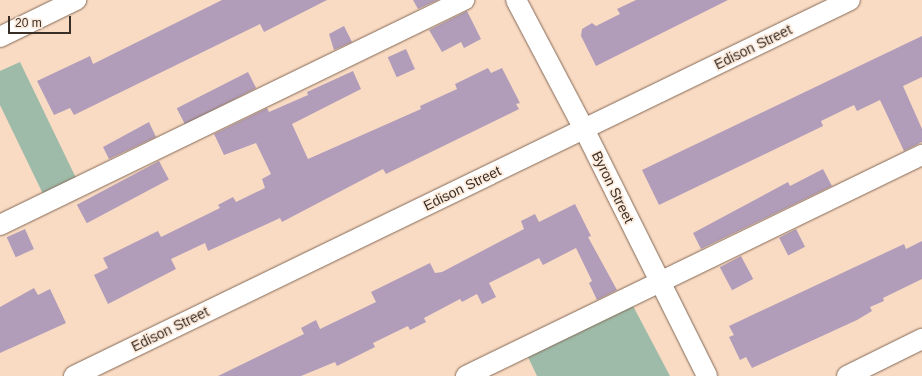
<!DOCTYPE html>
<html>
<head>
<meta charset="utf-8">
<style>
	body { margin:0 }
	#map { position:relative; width:922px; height:376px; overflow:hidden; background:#f9dbc4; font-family:Helvetica,sans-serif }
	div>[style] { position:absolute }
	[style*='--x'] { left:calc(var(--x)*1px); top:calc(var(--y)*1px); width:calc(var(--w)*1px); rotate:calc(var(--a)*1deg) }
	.green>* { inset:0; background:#9ebba9 }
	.building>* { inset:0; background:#b19db9; transform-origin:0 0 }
	.roads { filter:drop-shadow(0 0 1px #846955) drop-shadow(0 0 1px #846955) }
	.minor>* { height:20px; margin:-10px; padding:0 10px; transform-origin:10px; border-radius:10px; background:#fff }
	span { translate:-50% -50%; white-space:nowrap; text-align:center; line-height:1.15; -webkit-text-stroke:3.5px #fdebdd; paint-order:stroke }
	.street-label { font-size:14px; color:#392e25 }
	.scale { position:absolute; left:8px; top:16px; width:63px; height:18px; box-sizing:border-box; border:2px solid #392e25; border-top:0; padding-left:5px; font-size:12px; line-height:14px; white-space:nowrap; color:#392e25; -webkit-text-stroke:3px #fdebdd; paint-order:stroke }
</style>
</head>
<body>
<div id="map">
	<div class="green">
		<i style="clip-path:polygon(20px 62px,76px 178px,43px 194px,0 105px,0 71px)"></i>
		<i style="clip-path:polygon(632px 304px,670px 376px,537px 376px,528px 357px)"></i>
	</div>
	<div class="building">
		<i style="clip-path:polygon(222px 0,327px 0,264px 32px,260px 24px,74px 115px,70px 108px,54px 115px,37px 81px,90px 56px,93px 64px)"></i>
		<i style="clip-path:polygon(413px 0,438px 0,418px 9px)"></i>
		<i style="clip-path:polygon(636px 0,728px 0,596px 66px,581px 36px,582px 29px,592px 23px,596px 26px,620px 14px,617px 9px)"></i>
		<i style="clip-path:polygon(467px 11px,481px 39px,464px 48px,461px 42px,442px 52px,429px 30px)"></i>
		<i style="clip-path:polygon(344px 26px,352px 42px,334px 50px,329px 34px)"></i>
		<i style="clip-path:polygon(922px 36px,922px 77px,903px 86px,922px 129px,922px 142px,904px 151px,880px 100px,857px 111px,854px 105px,821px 121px,823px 126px,659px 205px,642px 170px)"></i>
		<i style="left:406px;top:49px;width:22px;height:20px;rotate:66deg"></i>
		<i style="clip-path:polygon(488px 68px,491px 73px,502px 68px,520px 103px,516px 104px,519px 109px,386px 174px,383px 169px,282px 222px,280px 218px,208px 251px,205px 243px,171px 259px,176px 269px,108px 304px,94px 275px,108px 268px,103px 258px,158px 231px,161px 237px,220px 208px,218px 205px,233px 197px,236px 202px,265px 188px,262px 179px,271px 174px,256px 143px,224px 155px,214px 134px,267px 108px,269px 112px,308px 95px,307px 92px,353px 71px,361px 89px,292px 124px,308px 159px,421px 109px,420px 106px,457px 89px,455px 84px)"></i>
		<i style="left:248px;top:72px;width:18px;height:80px;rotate:63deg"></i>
		<i style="clip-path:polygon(149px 122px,156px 137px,109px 159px,103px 147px)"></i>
		<i style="left:159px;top:161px;width:21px;height:93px;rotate:62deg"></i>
		<i style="clip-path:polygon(823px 169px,832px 186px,701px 249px,693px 233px,788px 182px,790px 186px)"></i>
		<i style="clip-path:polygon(575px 204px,591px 236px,588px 237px,617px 290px,597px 300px,589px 283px,592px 281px,576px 248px,543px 265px,539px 258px,489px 283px,496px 297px,482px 304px,477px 294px,462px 302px,460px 299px,424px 318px,426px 322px,410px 330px,408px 326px,373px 343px,375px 347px,337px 366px,335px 362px,301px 376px,218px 376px,304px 334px,301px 328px,316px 320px,320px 329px,376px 302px,371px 292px,430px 263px,435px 273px,442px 272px,524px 229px,521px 221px,535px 214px,539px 222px)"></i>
		<i style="left:25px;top:229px;width:22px;height:20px;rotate:66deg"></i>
		<i style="left:796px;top:229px;width:20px;height:19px;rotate:63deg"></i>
		<i style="clip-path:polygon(922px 241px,922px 279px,883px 298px,884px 301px,870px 307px,872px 311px,857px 320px,752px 368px,746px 357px,740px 360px,729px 337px,734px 335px,729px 326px,904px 244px,906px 249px)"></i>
		<i style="left:741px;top:256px;width:26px;height:24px;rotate:62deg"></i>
		<i style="clip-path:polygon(34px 288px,38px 295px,50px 289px,66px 323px,0 353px,0 307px)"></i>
	</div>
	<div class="roads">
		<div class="minor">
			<i style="--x:516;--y:0;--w:146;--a:62.2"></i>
			<i style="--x:584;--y:129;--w:276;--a:63.5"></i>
			<i style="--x:0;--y:37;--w:85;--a:-26"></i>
			<i style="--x:0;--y:225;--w:516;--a:-25.87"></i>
			<i style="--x:74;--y:376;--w:862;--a:-25.85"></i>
			<i style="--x:466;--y:376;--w:507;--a:-25.86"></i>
			<i style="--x:847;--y:376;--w:84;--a:-26.3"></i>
		</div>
	</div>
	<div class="street-label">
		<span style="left:753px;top:47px;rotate:-26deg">Edison Street</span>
		<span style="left:613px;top:187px;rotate:64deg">Byron Street</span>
		<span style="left:462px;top:188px;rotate:-26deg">Edison Street</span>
		<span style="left:170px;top:329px;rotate:-26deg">Edison Street</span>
	</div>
	<div class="scale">20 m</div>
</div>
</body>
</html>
